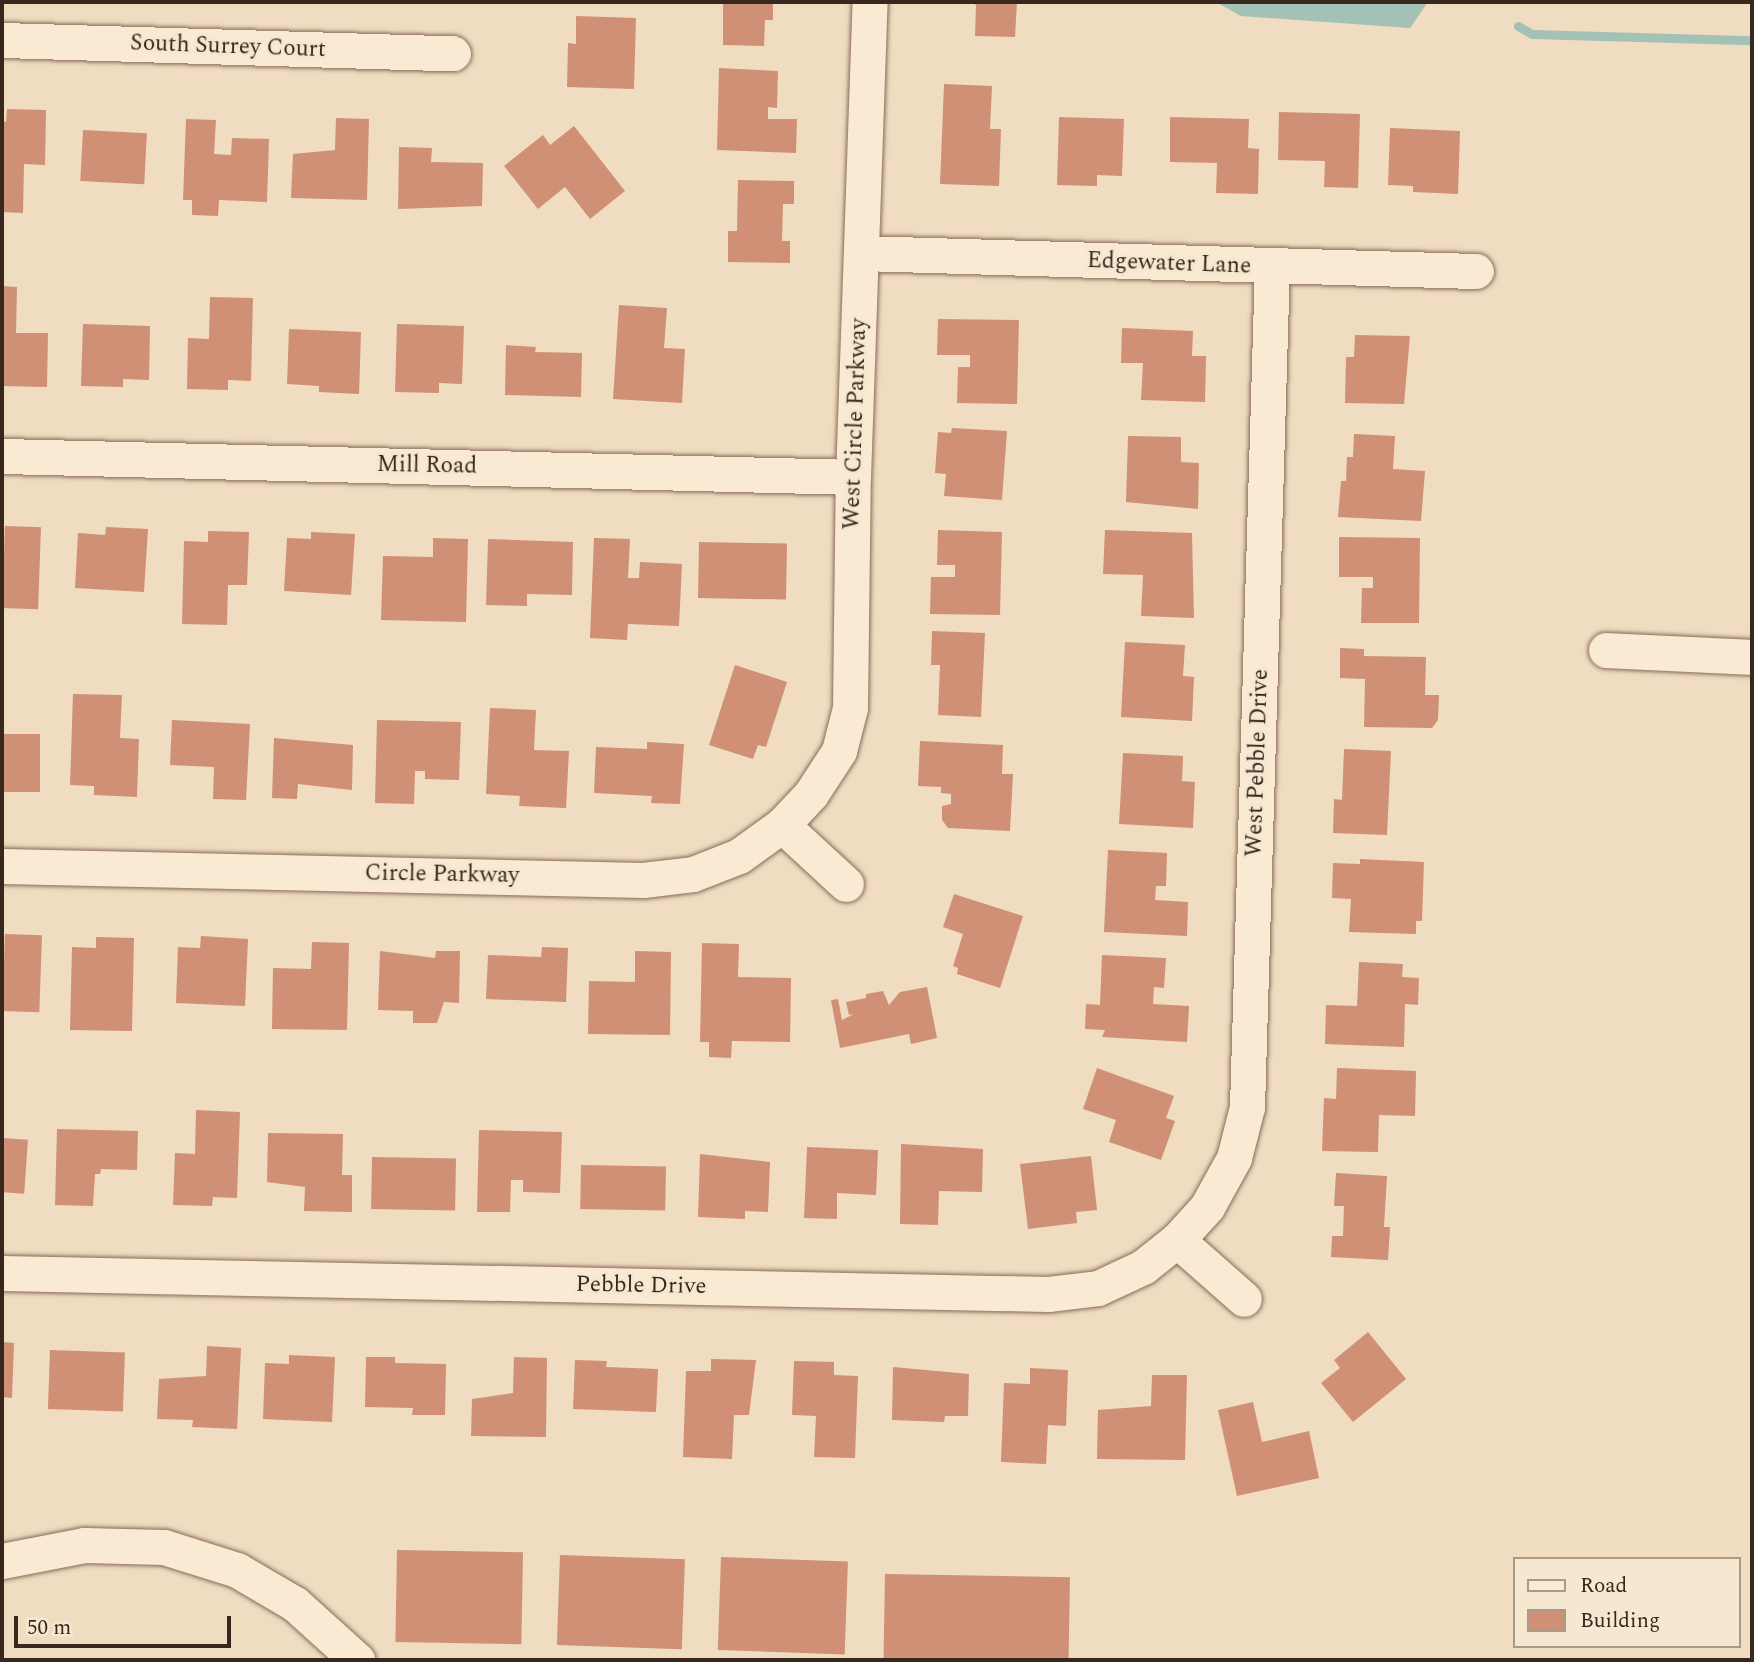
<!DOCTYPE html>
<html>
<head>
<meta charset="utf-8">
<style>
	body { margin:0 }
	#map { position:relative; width:1754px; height:1662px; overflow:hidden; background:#efdcc1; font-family:Spectral,serif }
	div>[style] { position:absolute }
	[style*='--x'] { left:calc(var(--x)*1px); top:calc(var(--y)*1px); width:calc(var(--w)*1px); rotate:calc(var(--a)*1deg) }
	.water>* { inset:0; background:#a4c1b5 }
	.stream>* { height:9px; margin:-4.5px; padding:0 4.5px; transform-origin:4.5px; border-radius:4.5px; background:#a4c1b5 }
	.building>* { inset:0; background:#cf9075; transform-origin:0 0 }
	.roads { filter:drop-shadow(0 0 2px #896c58) drop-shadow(0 0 2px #896c58) }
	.minor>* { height:35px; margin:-17.5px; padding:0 17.5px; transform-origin:17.5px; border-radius:17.5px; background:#faead4 }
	span { translate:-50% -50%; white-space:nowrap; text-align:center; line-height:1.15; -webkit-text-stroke:6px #f6e7d0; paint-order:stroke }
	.street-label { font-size:23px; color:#38271d }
	.frame { position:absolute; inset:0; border:4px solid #38271d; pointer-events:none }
	.legend { position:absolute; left:1513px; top:1557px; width:228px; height:91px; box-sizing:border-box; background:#f6e7d0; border:2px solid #aa9a88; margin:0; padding:9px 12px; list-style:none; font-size:21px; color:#38271d }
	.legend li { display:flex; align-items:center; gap:14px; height:35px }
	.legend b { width:35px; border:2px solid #aa9a88 }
	.scale { position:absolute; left:14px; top:1616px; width:217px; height:32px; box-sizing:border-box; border:4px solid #38271d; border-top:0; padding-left:9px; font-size:21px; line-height:24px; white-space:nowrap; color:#38271d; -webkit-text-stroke:5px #f6e7d0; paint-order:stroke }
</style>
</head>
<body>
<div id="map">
	<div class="water">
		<i style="clip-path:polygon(1216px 2px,1428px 2px,1410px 28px,1241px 16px)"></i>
	</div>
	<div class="stream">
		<i style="--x:1518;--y:26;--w:16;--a:30"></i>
		<i style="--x:1532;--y:34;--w:220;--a:1.6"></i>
	</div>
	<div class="building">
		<i style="clip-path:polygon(723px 2px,773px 2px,773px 20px,765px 20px,764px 46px,723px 45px)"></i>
		<i style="clip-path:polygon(970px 2px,1017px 2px,1015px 37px,975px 36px,976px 5px)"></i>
		<i style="clip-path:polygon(576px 16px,636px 18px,634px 89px,567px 87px,568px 43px,576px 44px)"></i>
		<i style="clip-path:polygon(719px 68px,778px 71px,777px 108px,768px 107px,768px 119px,797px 119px,796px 153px,717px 150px)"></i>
		<i style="clip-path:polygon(944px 84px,992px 86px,990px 129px,1001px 129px,999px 186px,940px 184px)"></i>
		<i style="clip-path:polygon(7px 109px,46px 110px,45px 165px,24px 164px,23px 213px,2px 212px,2px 121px,6px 122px)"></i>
		<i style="clip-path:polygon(1279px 112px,1360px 114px,1358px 188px,1324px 187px,1325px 161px,1278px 160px)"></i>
		<i style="clip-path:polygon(1059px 117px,1124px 119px,1122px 176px,1097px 175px,1097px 186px,1057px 185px)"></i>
		<i style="clip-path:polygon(1170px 117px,1249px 119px,1248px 148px,1259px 149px,1258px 194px,1216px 193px,1217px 163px,1170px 162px)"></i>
		<i style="clip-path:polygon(336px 118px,369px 119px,367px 200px,291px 198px,293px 154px,335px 150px)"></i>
		<i style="clip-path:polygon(186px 119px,216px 120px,214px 154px,231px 155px,232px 138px,269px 139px,267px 202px,219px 200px,218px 216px,192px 215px,192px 200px,183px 200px)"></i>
		<i style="clip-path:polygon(574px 126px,625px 191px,590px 219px,565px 187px,538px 209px,504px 166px,543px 135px,550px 145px)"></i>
		<i style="clip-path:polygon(1390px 128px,1460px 131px,1458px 194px,1413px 192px,1413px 186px,1388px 185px)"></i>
		<i style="left:83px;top:130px;width:64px;height:51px;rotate:3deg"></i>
		<i style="clip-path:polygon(399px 147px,432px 148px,431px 162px,483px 163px,482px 206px,398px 209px)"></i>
		<i style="clip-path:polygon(738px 180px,794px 181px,794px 204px,783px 204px,782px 241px,790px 241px,790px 263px,728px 262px,728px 231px,737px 231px)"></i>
		<i style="clip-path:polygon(2px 286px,17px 287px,16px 333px,48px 333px,47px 387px,2px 386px)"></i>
		<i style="clip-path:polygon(210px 297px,253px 298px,251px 381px,228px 380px,228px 390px,187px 389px,188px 338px,209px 339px)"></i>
		<i style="clip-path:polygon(619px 305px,667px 308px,664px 348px,685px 349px,682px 403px,613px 399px)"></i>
		<i style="clip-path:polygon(938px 319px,1019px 320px,1017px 404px,957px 403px,958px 367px,970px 367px,970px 355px,937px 355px)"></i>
		<i style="clip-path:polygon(83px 324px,150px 326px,149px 380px,123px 379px,123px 387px,81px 386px)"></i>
		<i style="clip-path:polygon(397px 324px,464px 326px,462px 384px,439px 383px,439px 393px,395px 392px)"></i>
		<i style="clip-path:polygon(1122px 328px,1193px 331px,1192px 356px,1206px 356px,1205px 402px,1141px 400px,1143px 363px,1121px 363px)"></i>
		<i style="clip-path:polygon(289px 329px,361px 332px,359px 394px,319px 392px,319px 386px,287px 384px)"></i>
		<i style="clip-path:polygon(1355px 335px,1410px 336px,1404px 404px,1345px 403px,1346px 357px,1354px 357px)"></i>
		<i style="clip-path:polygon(506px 345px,536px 347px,535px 352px,582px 353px,581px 397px,505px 395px)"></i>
		<i style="clip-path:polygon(952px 428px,1007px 431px,1002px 500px,944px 496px,946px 474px,935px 473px,938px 432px,951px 433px)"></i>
		<i style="clip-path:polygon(1354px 434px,1395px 436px,1393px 469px,1425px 471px,1421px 521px,1338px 517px,1341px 481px,1346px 481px,1347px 457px,1353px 457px)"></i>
		<i style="clip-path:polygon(1128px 436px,1181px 437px,1181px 462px,1199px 463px,1198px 509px,1126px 502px)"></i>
		<i style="left:5px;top:526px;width:36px;height:82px;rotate:2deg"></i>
		<i style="clip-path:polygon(106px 527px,148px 529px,144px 592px,75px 588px,78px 533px,105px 535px)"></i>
		<i style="clip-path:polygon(938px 530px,1002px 532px,1000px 615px,930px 614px,931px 577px,955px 577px,955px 565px,937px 565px)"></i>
		<i style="clip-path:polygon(1105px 530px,1192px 533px,1194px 618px,1141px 616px,1143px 575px,1103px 574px)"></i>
		<i style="clip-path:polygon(208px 531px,249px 532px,247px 585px,228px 585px,227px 625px,182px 624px,184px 541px,208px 542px)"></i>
		<i style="clip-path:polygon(311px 532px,355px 534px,351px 595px,284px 591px,287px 538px,311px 539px)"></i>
		<i style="clip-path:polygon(1339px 537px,1420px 538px,1419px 623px,1361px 623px,1362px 588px,1373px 588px,1373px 577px,1339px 577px)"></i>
		<i style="clip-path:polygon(433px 538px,468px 539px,466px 622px,381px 620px,383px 556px,433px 557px)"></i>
		<i style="clip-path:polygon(594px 538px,630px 539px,628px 578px,639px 578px,640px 562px,682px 564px,679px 626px,628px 624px,627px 640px,590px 638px)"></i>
		<i style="clip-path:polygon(488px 539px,573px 542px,572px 595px,527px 594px,527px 606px,486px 605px)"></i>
		<i style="left:699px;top:542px;width:88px;height:56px;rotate:1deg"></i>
		<i style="clip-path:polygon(932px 631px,985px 633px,981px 717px,938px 715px,940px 665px,931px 665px)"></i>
		<i style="clip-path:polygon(1125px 642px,1185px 645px,1183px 676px,1194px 677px,1192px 721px,1121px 717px)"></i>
		<i style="clip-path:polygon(1340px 648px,1364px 649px,1364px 656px,1426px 657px,1425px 695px,1439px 695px,1438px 720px,1432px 728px,1364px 727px,1365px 679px,1340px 678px)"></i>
		<i style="clip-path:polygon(735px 665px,787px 682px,766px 747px,758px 745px,753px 759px,709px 745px)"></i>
		<i style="clip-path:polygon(73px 694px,122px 695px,120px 738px,139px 739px,137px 797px,94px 795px,94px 786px,70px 785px)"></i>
		<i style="clip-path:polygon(490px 708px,536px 710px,534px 750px,569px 751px,566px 808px,519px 806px,520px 796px,486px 794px)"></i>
		<i style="clip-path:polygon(172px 720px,250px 724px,246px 800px,213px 799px,214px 767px,170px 765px)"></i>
		<i style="clip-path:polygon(377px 720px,461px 722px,459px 780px,425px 779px,425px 771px,415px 771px,414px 804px,375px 803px)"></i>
		<i style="left:2px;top:734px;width:38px;height:58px"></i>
		<i style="clip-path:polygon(274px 738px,353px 745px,352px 790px,298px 784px,297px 799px,272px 798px)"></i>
		<i style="clip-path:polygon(920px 741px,1003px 745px,1002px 774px,1013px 774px,1010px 831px,948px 828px,942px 820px,942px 806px,951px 804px,951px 794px,941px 793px,941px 787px,918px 786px)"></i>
		<i style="clip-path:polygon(647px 742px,684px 744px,680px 804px,651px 803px,652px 796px,594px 793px,596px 747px,647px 749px)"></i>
		<i style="clip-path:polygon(1344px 749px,1391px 751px,1387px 835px,1333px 833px,1334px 799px,1342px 800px)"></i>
		<i style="clip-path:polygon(1123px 753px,1183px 756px,1182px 781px,1195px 782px,1193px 828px,1119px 824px)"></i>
		<i style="clip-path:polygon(1108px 850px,1167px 853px,1166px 886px,1156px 886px,1155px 900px,1188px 902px,1187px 936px,1104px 932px)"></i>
		<i style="clip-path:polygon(1360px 859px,1424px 862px,1422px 921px,1416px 921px,1416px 934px,1349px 932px,1351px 899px,1332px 898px,1333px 863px,1360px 864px)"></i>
		<i style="clip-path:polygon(954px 894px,1023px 916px,1000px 988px,957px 974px,958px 968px,953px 966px,963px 934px,943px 927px)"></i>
		<i style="left:5px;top:934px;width:37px;height:77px;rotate:2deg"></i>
		<i style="clip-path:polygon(201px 936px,248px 939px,245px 1006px,176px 1003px,178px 947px,200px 948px)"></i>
		<i style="clip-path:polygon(96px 937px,134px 938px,132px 1031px,70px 1030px,72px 947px,96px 948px)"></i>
		<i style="clip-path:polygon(312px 942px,349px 943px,347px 1030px,272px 1029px,273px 968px,311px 969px)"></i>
		<i style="clip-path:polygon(702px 943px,739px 944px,738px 977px,791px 978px,790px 1042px,732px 1041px,731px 1058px,709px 1057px,709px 1042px,700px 1042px)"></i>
		<i style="clip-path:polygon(542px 947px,568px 948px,566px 1002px,486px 999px,488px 955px,541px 957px)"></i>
		<i style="clip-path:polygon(380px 951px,435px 958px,436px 951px,460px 951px,459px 1003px,444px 1002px,437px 1023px,413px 1023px,413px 1011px,378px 1010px)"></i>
		<i style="clip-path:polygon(635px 951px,671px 952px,670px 1035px,588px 1034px,589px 981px,635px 982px)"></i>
		<i style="clip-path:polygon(1102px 955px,1166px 958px,1164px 988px,1154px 987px,1153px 1004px,1189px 1006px,1187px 1042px,1102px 1037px,1105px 1030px,1085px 1029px,1086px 1004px,1100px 1005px)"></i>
		<i style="clip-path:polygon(1359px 962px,1403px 964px,1402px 977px,1419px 978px,1418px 1005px,1405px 1004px,1404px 1047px,1325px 1044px,1326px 1005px,1357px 1006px)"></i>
		<i style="clip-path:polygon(927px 987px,937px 1038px,911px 1044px,909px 1034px,840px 1048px,831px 1000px,838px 999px,842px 1020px,854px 1014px,849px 1015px,846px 1002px,866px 998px,866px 994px,883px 991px,889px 1005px,900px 992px)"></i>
		<i style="clip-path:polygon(1097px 1068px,1174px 1096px,1166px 1118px,1175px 1121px,1161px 1160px,1109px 1142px,1116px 1120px,1083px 1109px)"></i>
		<i style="clip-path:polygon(1337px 1068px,1416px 1071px,1415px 1116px,1379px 1115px,1378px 1152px,1322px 1151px,1324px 1098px,1336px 1099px)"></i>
		<i style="clip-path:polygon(196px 1110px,240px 1112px,237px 1198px,213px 1197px,212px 1206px,173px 1205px,175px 1153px,195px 1154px)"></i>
		<i style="clip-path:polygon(57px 1129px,138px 1131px,137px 1170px,101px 1169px,100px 1174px,95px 1174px,93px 1206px,55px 1205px)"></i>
		<i style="clip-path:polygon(479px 1130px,562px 1132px,560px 1193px,523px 1192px,523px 1180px,511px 1180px,510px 1212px,477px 1212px)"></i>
		<i style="clip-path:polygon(268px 1133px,343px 1134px,342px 1175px,352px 1175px,352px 1212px,304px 1211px,305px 1187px,267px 1182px)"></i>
		<i style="left:2px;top:1138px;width:26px;height:54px;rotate:4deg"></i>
		<i style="clip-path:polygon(901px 1144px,983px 1149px,982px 1192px,939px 1191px,938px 1225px,900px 1224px)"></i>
		<i style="clip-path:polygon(807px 1147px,878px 1150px,876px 1195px,837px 1193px,837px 1219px,804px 1218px)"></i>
		<i style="clip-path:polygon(700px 1154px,770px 1162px,768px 1212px,745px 1211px,745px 1219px,698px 1217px)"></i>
		<i style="clip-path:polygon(1091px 1156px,1097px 1210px,1076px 1212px,1077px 1223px,1028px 1229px,1020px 1164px)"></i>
		<i style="left:372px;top:1157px;width:84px;height:52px;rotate:1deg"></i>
		<i style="left:581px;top:1165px;width:85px;height:44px;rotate:1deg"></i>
		<i style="clip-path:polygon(1336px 1173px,1387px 1176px,1384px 1227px,1390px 1227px,1388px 1260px,1331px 1257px,1332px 1236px,1343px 1236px,1344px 1206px,1334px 1206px)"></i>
		<i style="clip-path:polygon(1368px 1332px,1406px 1379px,1353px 1422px,1321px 1383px,1340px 1368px,1334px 1360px)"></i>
		<i style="clip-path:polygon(2px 1342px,14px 1343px,12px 1398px,2px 1397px)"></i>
		<i style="clip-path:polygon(207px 1346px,241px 1348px,237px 1429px,192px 1427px,193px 1420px,157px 1419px,159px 1379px,206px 1376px)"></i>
		<i style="left:50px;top:1350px;width:75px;height:59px;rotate:2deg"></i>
		<i style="clip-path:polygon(289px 1355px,335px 1357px,332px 1422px,263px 1419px,265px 1363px,289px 1364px)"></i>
		<i style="clip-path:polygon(366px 1357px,395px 1357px,395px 1363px,446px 1364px,445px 1415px,412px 1415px,413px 1408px,365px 1407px)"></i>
		<i style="clip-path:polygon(514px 1357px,547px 1358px,546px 1437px,471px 1436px,472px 1399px,513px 1393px)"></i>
		<i style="clip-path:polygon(711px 1359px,756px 1360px,749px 1415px,734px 1415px,732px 1459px,683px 1457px,686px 1371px,711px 1371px)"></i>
		<i style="clip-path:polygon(575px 1360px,607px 1361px,606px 1367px,658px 1369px,656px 1412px,573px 1409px)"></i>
		<i style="clip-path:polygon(794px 1361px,834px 1362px,834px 1375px,858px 1376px,855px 1458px,814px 1457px,816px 1416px,792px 1415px)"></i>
		<i style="clip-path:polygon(893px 1367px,969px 1374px,968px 1416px,945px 1416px,944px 1422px,892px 1420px)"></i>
		<i style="clip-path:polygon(1030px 1368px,1068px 1370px,1066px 1426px,1048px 1425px,1046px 1464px,1001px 1462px,1004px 1383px,1030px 1384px)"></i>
		<i style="clip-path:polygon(1152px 1375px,1187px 1375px,1185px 1460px,1097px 1459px,1098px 1410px,1151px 1406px)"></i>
		<i style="clip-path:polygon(1253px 1402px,1262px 1442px,1309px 1431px,1319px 1478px,1237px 1496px,1218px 1410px)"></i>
		<i style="left:397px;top:1550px;width:126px;height:92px;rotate:1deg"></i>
		<i style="left:560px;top:1555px;width:125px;height:90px;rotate:2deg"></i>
		<i style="left:721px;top:1557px;width:127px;height:93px;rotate:2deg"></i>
		<i style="left:885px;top:1574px;width:185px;height:84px;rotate:1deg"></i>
	</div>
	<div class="roads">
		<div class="minor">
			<i style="--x:2;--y:40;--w:451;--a:1.7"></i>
			<i style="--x:861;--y:253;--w:615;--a:1.68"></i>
			<i style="--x:2;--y:456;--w:851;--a:1.41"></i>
			<i style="--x:1606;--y:650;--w:146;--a:2.7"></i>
			<i style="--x:782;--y:825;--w:87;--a:42.7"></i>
			<i style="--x:2;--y:866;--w:641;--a:1.25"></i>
			<i style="--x:643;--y:880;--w:50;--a:-6.8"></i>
			<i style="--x:693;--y:874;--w:49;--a:-21.4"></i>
			<i style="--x:739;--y:856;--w:53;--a:-35.8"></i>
			<i style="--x:782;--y:825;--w:42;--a:-46.9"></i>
			<i style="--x:811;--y:794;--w:51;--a:-56.9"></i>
			<i style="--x:839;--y:751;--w:44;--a:-75.7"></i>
			<i style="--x:850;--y:708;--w:231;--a:-89.3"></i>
			<i style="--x:853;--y:477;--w:475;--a:-88"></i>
			<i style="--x:1177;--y:1240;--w:89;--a:41.4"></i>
			<i style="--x:2;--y:1273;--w:1046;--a:1.15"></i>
			<i style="--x:1048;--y:1294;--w:50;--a:-6.8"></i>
			<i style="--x:1098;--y:1288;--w:50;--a:-25"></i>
			<i style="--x:1143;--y:1267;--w:43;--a:-38.5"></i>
			<i style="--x:1177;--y:1240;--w:45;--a:-47.7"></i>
			<i style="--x:1207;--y:1207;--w:56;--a:-61.1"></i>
			<i style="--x:1234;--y:1158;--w:53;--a:-75.7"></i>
			<i style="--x:1247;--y:1107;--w:840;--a:-88.3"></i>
			<i style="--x:2;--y:1561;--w:84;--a:-11"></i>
			<i style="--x:84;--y:1545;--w:80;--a:1.4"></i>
			<i style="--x:164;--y:1547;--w:77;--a:17.5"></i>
			<i style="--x:237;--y:1570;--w:67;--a:30.4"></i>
			<i style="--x:295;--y:1604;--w:84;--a:42.1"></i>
		</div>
	</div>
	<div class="street-label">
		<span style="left:228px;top:47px;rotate:2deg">South Surrey Court</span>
		<span style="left:1169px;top:264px;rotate:2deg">Edgewater Lane</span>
		<span style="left:856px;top:424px;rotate:-88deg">West Circle Parkway</span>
		<span style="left:427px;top:466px;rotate:1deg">Mill Road</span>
		<span style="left:1258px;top:763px;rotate:-88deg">West Pebble Drive</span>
		<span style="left:442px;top:875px;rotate:1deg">Circle Parkway</span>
		<span style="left:641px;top:1286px;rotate:1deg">Pebble Drive</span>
	</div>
	<div class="frame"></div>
	<ul class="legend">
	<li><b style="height:9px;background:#faead4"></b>Road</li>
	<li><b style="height:19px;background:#cf9075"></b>Building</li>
	</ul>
	<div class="scale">50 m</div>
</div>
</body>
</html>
